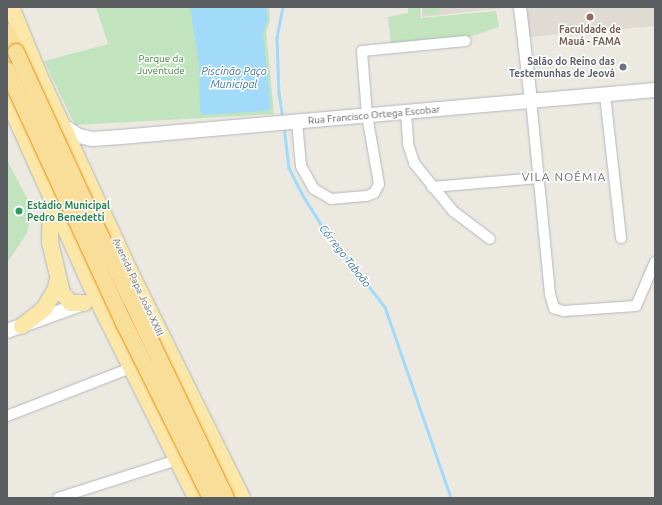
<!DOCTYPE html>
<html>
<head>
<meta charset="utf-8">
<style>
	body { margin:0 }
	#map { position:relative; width:662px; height:505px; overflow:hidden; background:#ece9e1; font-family:Ubuntu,sans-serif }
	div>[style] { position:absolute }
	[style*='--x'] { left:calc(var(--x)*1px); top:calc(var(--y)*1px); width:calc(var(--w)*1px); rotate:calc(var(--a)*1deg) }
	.education>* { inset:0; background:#dfdad2 }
	.green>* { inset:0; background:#c1e3be }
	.water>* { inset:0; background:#a2dbfa }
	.stream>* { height:2.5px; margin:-1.25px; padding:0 1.25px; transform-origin:1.25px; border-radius:1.25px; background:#a2dbfa }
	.roads { filter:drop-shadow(0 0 1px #b4b7bb) drop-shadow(0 0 1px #b4b7bb) }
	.minor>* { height:10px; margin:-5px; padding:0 5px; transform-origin:5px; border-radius:5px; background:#fff }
	.tertiary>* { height:12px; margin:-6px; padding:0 6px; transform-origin:6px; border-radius:6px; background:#fff }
	.secondary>* { height:14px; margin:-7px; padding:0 7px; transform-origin:7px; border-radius:7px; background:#fff }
	.primary>* { height:16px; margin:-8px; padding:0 8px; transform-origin:8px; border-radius:8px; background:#fbe7a7 }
	.trunk>* { height:16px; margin:-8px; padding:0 8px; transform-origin:8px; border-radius:8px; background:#f9de9a }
	.bridges { filter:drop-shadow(0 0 1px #e28e0b) drop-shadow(0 0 1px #e28e0b) }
	.trunk-bridge>* { height:16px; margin:-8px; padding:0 8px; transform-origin:8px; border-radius:8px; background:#f9de9a }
	.dots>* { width:11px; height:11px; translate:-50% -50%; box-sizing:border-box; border:2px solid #fff; border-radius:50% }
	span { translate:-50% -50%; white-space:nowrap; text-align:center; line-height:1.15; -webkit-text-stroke:3px #fff; paint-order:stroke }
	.education-label { font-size:10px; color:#785e54; font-weight:700 }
	.park-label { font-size:10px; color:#3a8238 }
	.worship-label { font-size:10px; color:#5b616d; font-weight:700 }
	.right { translate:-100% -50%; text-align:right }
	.street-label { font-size:10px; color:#5a5e61 }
	.leisure-label { font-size:10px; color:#27864d; font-weight:700 }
	.left { translate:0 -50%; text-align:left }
	.water-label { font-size:11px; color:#3f77a2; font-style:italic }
	.quarter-label { font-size:12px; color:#6b7073; letter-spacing:1px }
	.frame { position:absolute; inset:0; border:8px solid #5a5e61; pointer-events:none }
</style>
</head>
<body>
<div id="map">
	<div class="education">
		<i style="clip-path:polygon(422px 7px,512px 7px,422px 17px)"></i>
		<i style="clip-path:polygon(524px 7px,655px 7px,655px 26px,528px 37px)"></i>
	</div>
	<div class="green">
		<i style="clip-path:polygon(96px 7px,269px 7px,270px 20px,266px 32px,274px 114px,75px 125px,44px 61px,108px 44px)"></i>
		<i style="clip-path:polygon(408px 7px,420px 7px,421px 18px,496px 11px,499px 27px,466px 38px,391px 44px,388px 17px,408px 13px)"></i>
		<i style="clip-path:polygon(423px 7px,439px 7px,440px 13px,424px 15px)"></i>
		<i style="clip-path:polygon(7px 160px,29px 202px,31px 214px,27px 233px,7px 263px)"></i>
	</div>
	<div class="water">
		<i style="clip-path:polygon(190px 7px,266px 7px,268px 18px,263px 33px,271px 108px,267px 111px,203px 115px,200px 110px,199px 64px)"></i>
	</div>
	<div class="stream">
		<i style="--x:283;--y:7;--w:31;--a:101"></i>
		<i style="--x:277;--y:37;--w:56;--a:88"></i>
		<i style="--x:279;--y:93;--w:25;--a:81"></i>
		<i style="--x:284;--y:126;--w:42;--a:83.2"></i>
		<i style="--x:289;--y:168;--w:33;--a:63"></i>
		<i style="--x:304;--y:197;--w:31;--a:58"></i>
		<i style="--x:320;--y:223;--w:106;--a:52.3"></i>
		<i style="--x:385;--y:307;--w:202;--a:70.9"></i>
	</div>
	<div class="roads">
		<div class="minor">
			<i style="--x:605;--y:95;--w:144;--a:83.6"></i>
			<i style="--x:531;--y:100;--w:195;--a:84.4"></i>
			<i style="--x:550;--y:294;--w:15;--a:74"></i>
			<i style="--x:554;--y:308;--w:10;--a:17"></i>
			<i style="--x:564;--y:311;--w:72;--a:-4"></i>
			<i style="--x:636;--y:306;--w:48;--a:-66.6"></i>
			<i style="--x:406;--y:112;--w:32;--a:86"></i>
			<i style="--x:408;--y:144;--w:20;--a:72"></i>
			<i style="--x:414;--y:163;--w:62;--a:50.9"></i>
			<i style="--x:453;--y:211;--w:46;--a:37.1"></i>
			<i style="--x:297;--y:122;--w:44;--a:84.8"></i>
			<i style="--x:301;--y:166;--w:26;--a:61"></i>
			<i style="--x:314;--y:189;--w:20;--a:30"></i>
			<i style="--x:331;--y:199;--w:36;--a:-5"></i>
			<i style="--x:367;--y:196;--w:8;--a:-23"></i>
			<i style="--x:374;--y:193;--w:10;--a:-61"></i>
			<i style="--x:379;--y:184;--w:70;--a:-99.9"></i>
			<i style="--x:367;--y:115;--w:64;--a:-94.5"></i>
			<i style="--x:362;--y:51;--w:104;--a:-5.5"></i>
			<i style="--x:432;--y:187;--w:107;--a:-4.8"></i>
			<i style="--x:7;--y:416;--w:133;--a:-21.2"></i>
			<i style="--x:58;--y:498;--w:125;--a:-17.7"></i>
		</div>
		<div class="tertiary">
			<i style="--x:520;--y:7;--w:94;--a:83.3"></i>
		</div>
		<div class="secondary">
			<i style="--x:62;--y:125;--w:20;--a:33"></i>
			<i style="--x:79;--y:136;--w:13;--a:13"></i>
			<i style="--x:92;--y:139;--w:29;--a:-4"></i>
			<i style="--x:121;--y:137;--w:536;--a:-5.03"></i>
			<i style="--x:7;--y:331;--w:82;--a:-20"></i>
		</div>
		<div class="primary">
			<i style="--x:11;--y:7;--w:74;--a:67.6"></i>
			<i style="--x:39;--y:75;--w:224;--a:65.2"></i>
			<i style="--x:133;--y:278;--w:246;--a:63.6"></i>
			<i style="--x:7;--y:98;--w:218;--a:65.9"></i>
			<i style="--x:96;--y:297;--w:225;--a:63.5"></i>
			<i style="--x:51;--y:200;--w:42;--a:91.4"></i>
			<i style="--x:50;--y:242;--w:52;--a:76.8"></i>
			<i style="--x:62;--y:293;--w:13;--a:48"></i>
			<i style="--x:71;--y:303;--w:13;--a:0"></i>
			<i style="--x:22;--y:326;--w:28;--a:-38"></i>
			<i style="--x:44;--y:309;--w:24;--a:-60"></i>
			<i style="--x:56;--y:288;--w:10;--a:-79"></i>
		</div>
		<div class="trunk">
			<i style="--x:7;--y:32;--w:22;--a:66"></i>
		</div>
	</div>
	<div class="bridges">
		<div class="trunk-bridge">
			<i style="--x:16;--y:52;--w:204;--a:65.3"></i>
			<i style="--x:101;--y:237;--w:289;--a:64.4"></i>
			<i style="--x:7;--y:70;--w:281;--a:65.2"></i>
			<i style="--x:125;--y:325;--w:193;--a:63.6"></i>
		</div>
	</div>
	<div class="dots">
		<i style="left:590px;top:17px;background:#8d6e63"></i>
		<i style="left:623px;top:67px;background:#6b7280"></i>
		<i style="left:19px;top:211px;background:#2e9e5b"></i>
	</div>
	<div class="education-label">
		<span style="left:590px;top:35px">Faculdade de<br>Mauá - FAMA</span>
	</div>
	<div class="park-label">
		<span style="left:161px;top:64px">Parque da<br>Juventude</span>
	</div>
	<div class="worship-label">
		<span class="right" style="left:615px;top:67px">Salão do Reino das<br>Testemunhas de Jeová</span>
	</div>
	<div class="street-label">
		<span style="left:374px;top:115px;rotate:-5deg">Rua Francisco Ortega Escobar</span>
		<span style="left:138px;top:287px;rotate:65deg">Avenida Papa João XXIII</span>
	</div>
	<div class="leisure-label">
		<span class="left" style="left:27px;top:211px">Estádio Municipal<br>Pedro Benedetti</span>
	</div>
	<div class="water-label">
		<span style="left:234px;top:78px">Piscinão Paço<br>Municipal</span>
		<span style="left:345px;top:256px;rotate:52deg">Córrego Taboão</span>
	</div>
	<div class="quarter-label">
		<span style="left:564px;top:177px">VILA NOÊMIA</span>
	</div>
	<div class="frame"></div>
</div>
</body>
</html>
